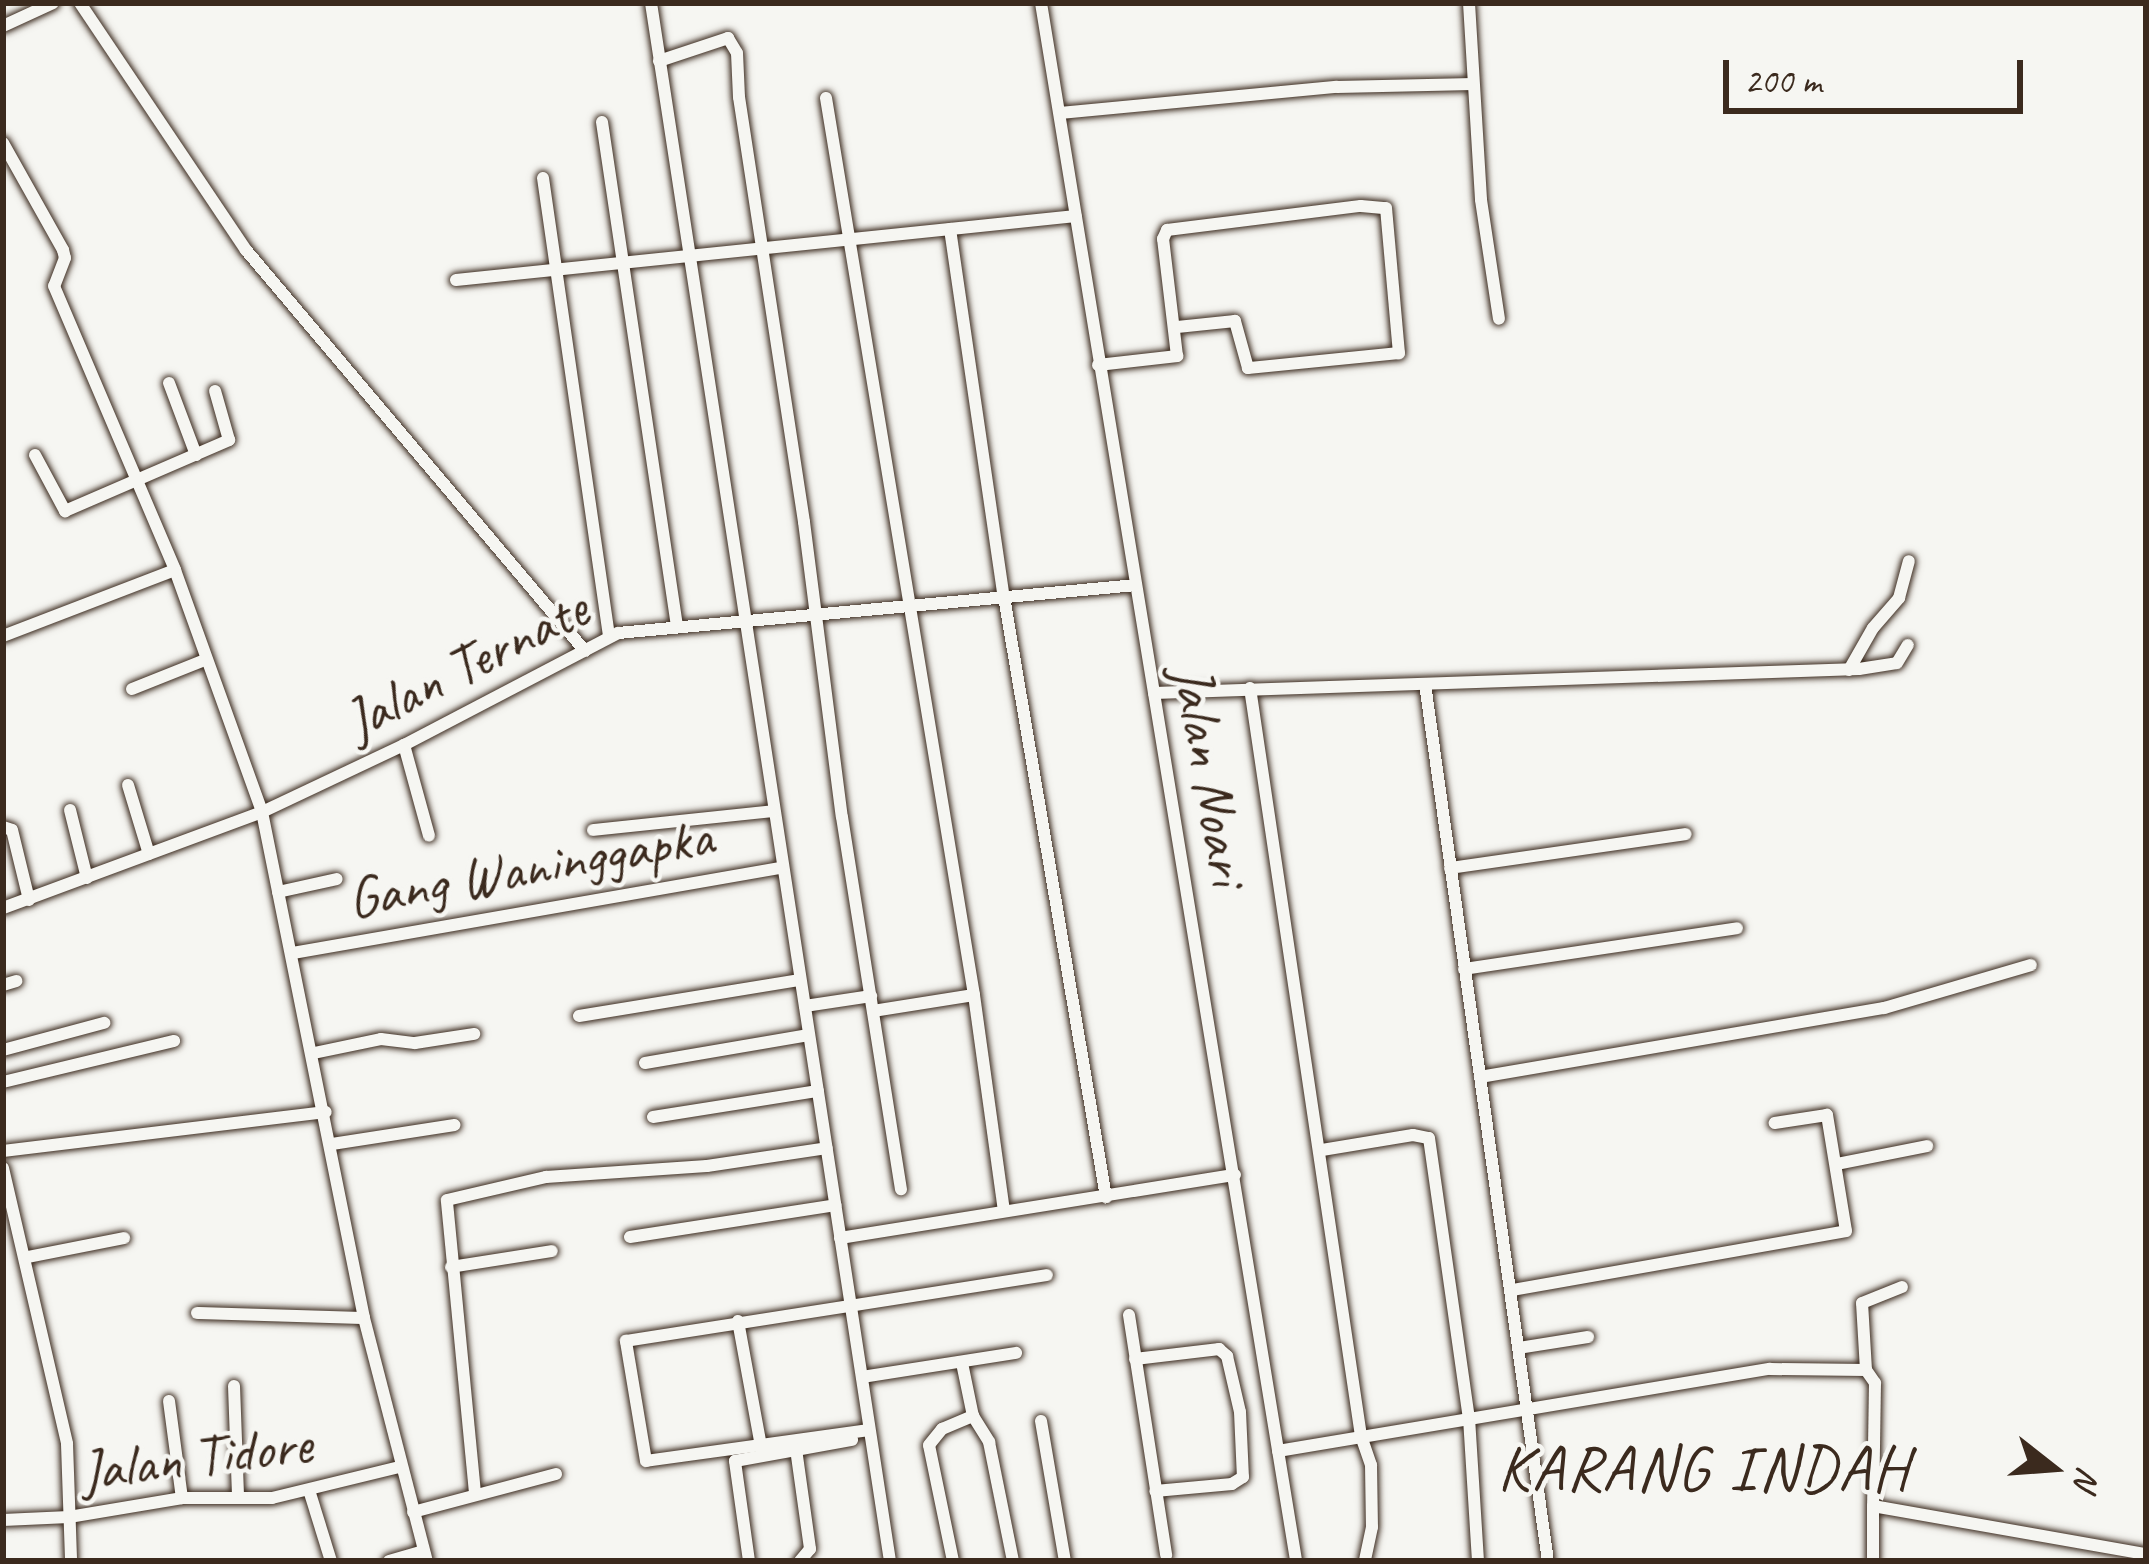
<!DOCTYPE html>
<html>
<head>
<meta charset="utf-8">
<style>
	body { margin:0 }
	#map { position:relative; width:2149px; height:1564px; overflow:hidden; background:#f6f6f2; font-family:Caveat,sans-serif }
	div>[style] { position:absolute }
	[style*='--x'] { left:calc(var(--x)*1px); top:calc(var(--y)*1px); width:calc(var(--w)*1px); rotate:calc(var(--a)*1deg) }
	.roads { filter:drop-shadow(0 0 3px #3b2a1e) drop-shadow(0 0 3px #3b2a1e) }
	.minor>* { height:12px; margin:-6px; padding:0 6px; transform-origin:6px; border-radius:6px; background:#f6f6f2 }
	span { translate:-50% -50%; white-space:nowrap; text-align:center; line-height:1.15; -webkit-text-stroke:9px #f6f6f2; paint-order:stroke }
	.street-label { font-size:57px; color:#3b2a1e }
	.quarter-label { font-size:63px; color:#3b2a1e; letter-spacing:3px }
	.frame { position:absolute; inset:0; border:6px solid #3b2a1e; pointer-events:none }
	.north { position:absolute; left:1993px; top:1408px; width:120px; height:120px; -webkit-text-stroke:9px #f6f6f2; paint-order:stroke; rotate:107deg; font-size:33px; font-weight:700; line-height:48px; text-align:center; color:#3b2a1e }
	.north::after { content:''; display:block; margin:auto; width:42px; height:54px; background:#3b2a1e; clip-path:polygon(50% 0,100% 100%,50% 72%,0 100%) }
	.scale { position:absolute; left:1723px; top:60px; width:300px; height:54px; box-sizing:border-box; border:6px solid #3b2a1e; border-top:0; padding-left:15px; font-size:36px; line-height:42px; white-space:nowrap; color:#3b2a1e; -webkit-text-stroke:9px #f6f6f2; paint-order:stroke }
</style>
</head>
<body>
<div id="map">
	<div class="roads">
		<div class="minor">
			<i style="--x:80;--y:3;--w:298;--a:56.1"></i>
			<i style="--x:246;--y:250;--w:525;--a:49.79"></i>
			<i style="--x:651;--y:3;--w:1576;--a:81.28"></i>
			<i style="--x:1041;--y:3;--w:1579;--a:80.7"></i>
			<i style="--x:1469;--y:3;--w:197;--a:86.5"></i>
			<i style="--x:1481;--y:200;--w:120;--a:81.4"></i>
			<i style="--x:3;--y:26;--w:55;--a:-24.7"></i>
			<i style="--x:659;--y:61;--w:73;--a:-18.4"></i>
			<i style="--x:728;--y:38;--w:17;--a:59"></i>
			<i style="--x:737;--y:53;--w:44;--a:87.4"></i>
			<i style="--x:739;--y:97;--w:430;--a:81.3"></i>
			<i style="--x:804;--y:522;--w:297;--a:82.7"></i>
			<i style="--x:842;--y:817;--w:377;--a:81"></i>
			<i style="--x:826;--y:98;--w:909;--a:80.63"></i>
			<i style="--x:974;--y:995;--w:218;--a:82.1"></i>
			<i style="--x:1060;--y:113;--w:278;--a:-5.4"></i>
			<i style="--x:1337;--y:87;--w:136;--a:-1.3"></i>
			<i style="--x:602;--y:122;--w:510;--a:81.54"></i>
			<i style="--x:3;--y:143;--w:123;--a:60.7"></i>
			<i style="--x:63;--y:250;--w:8;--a:76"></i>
			<i style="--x:65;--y:258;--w:30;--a:111"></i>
			<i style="--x:54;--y:286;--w:309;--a:66.9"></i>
			<i style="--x:175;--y:570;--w:257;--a:70.2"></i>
			<i style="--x:262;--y:812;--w:516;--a:78.6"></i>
			<i style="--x:364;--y:1318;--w:251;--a:75.5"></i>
			<i style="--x:543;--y:178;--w:463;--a:81.8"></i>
			<i style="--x:950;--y:229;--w:372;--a:81.7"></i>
			<i style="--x:1004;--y:597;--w:609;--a:80.35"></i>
			<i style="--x:456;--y:280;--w:623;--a:-5.89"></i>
			<i style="--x:1098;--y:365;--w:80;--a:-6.5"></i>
			<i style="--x:1177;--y:356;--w:118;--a:-96.8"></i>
			<i style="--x:1163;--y:239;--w:10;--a:-66"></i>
			<i style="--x:1167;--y:230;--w:195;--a:-7.1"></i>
			<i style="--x:1361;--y:206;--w:25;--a:5"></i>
			<i style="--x:1386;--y:208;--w:146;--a:84.9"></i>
			<i style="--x:1399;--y:353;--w:152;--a:174.3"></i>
			<i style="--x:1248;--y:368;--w:49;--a:-105.5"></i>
			<i style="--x:1235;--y:321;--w:58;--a:174.1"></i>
			<i style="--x:169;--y:383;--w:77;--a:69.4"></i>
			<i style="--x:35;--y:455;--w:64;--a:61.8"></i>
			<i style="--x:65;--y:511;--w:179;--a:-23.4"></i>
			<i style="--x:229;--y:440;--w:51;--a:-105.9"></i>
			<i style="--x:3;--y:636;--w:184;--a:-21"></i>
			<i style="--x:1849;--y:670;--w:48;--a:-60.3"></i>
			<i style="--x:1873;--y:628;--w:40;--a:-49"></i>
			<i style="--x:1899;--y:598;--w:38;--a:-75"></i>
			<i style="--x:1425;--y:684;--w:886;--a:82.02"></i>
			<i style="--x:1250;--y:688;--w:756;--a:81.56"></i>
			<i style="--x:1361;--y:1436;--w:31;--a:71"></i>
			<i style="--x:1371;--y:1465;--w:62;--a:89.1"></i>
			<i style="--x:1372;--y:1527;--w:35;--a:102"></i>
			<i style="--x:132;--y:689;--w:79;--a:-21.7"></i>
			<i style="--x:1154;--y:693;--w:705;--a:-1.95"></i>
			<i style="--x:1859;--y:669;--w:38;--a:-9"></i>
			<i style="--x:1897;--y:663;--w:21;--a:-59"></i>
			<i style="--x:404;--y:745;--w:94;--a:74.6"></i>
			<i style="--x:128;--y:785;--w:72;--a:73.1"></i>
			<i style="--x:70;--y:810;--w:70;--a:76"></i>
			<i style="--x:3;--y:827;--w:9;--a:18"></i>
			<i style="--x:12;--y:830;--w:72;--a:76.3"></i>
			<i style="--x:593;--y:830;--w:182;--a:-6"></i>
			<i style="--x:1450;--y:868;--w:238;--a:-8.2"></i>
			<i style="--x:278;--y:892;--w:60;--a:-12.4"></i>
			<i style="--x:3;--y:908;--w:276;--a:-20.3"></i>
			<i style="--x:262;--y:812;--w:157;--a:-25.3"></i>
			<i style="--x:404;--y:745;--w:242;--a:-27.6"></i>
			<i style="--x:618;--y:633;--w:520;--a:-5.29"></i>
			<i style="--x:293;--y:953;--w:496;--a:-9.9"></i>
			<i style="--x:1464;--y:969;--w:276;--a:-8.5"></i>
			<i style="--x:3;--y:985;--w:14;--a:-17"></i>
			<i style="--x:805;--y:1006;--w:67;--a:-8.6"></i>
			<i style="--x:873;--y:1011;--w:102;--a:-9"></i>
			<i style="--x:579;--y:1016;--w:224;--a:-9.3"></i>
			<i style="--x:3;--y:1050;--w:105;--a:-15"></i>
			<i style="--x:314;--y:1053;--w:68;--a:-11.8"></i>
			<i style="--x:381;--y:1039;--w:34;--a:7"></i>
			<i style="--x:415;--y:1043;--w:60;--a:-8.7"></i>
			<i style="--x:645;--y:1063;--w:166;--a:-9.7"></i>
			<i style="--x:1480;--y:1077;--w:410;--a:-9.7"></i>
			<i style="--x:1884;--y:1008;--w:153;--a:-16.3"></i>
			<i style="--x:3;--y:1082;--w:176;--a:-13.5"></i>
			<i style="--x:653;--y:1117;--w:167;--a:-9"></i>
			<i style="--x:332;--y:1144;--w:124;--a:-8.8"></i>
			<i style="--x:1322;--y:1150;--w:92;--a:-9.4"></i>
			<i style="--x:1413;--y:1135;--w:16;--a:11"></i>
			<i style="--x:1429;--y:1138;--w:283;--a:81.9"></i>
			<i style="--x:1469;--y:1418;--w:143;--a:86.4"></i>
			<i style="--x:3;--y:1151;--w:325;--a:-6.9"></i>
			<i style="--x:1837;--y:1164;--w:92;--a:-11.3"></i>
			<i style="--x:3;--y:1168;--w:283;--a:76.9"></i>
			<i style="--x:67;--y:1444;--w:117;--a:88"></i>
			<i style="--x:630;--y:1237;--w:208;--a:-8.8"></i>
			<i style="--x:840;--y:1238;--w:400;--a:-9.1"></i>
			<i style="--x:28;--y:1257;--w:98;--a:-11.2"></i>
			<i style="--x:451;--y:1267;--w:102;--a:-9"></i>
			<i style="--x:1512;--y:1290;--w:339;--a:-10"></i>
			<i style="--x:1846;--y:1231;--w:118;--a:-99.3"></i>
			<i style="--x:1827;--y:1115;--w:53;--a:171.3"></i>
			<i style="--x:197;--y:1313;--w:167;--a:1.7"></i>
			<i style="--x:1129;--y:1315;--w:243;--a:81.2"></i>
			<i style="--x:738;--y:1321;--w:127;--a:79.6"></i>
			<i style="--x:1519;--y:1348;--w:70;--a:-9.1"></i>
			<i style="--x:1135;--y:1359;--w:85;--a:-6.8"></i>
			<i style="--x:1219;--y:1349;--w:11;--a:41"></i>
			<i style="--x:1227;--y:1356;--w:57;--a:76.9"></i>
			<i style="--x:1240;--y:1412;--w:65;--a:87.4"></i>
			<i style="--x:1243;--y:1477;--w:13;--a:148"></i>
			<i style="--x:1232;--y:1484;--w:77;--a:174.8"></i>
			<i style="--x:962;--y:1363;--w:54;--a:78.3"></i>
			<i style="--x:1866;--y:1370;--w:67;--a:-93.4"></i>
			<i style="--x:1862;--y:1303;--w:43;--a:-21.8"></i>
			<i style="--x:862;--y:1377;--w:156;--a:-8.9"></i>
			<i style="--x:234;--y:1386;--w:110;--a:87.9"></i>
			<i style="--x:169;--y:1401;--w:98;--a:82.4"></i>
			<i style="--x:1041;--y:1421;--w:142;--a:80.3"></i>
			<i style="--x:869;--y:1430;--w:225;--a:172.1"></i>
			<i style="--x:646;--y:1461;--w:122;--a:-99.5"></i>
			<i style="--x:626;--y:1341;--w:426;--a:-8.9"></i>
			<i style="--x:796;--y:1449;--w:101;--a:82"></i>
			<i style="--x:810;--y:1549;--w:16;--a:130"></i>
			<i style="--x:1278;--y:1451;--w:499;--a:-9.5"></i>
			<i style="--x:1770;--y:1369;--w:96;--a:0.6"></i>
			<i style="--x:1866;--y:1370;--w:16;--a:55"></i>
			<i style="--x:1875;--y:1383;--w:123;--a:90.9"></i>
			<i style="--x:1873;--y:1506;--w:277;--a:10"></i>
			<i style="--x:309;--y:1490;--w:74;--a:72.8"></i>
			<i style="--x:475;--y:1493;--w:294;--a:-95.5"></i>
			<i style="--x:447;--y:1200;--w:102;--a:-13.1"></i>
			<i style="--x:546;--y:1177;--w:161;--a:-3.9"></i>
			<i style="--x:707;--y:1166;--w:121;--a:-8.5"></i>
			<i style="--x:1873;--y:1506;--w:55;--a:90"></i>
			<i style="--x:413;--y:1512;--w:148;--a:-14.9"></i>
			<i style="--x:3;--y:1520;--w:66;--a:-2.6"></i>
			<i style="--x:69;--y:1517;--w:115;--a:-9.5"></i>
			<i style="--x:182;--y:1498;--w:90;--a:0"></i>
			<i style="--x:272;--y:1498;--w:131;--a:-13.7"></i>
			<i style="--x:389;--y:1561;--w:36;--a:-16"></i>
			<i style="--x:749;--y:1561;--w:101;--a:-98"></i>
			<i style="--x:735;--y:1461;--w:119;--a:-10.2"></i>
			<i style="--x:953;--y:1561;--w:118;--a:-101.7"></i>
			<i style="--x:929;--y:1445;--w:21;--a:-51"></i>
			<i style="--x:942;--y:1429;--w:34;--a:-23"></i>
			<i style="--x:973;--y:1416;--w:31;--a:58"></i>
			<i style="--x:989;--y:1442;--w:121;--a:78.6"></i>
		</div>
	</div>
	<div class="street-label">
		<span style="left:466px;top:665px;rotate:-27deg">Jalan Ternate</span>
		<span style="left:1210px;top:775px;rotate:80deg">Jalan Noari</span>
		<span style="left:530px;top:868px;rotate:-10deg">Gang Waninggapka</span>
		<span style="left:196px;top:1458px;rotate:-7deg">Jalan Tidore</span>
	</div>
	<div class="quarter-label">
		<span style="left:1704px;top:1469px">KARANG INDAH</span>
	</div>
	<div class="frame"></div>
	<div class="north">N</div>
	<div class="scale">200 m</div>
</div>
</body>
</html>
